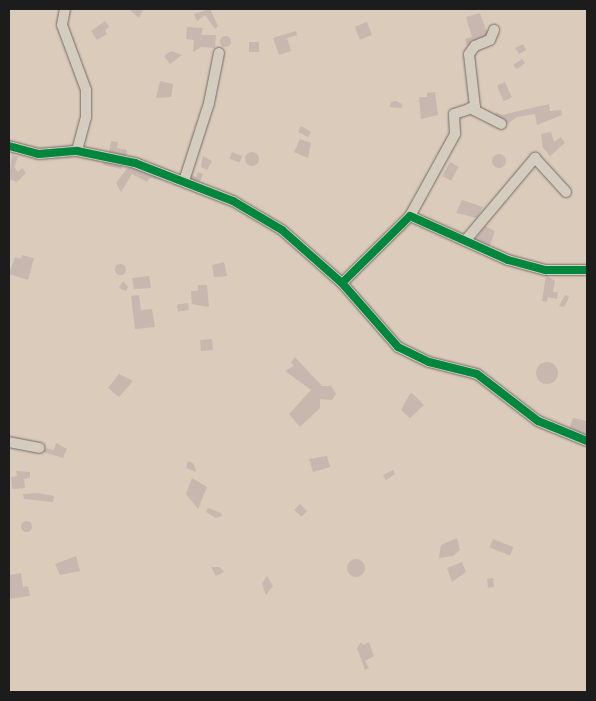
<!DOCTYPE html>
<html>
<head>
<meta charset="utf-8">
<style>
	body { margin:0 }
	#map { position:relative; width:596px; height:701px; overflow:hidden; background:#dbcbbb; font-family:Sriracha,sans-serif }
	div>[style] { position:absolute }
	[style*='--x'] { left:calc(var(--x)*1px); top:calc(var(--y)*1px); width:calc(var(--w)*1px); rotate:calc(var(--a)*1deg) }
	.building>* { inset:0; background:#c7b7af; transform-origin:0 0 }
	.round { border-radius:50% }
	.roads { filter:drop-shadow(0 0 1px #726b64) drop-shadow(0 0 1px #726b64) }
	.minor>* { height:10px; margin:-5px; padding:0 5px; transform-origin:5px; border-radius:5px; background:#d5ccc0 }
	.cycleway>* { height:8px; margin:-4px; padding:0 4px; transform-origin:4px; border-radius:4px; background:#00873e }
	span { translate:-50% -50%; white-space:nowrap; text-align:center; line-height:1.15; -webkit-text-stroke:4.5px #e6d0af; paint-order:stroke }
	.frame { position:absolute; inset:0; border:10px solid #1c1c1c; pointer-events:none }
</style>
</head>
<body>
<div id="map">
	<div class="building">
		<i style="clip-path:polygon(129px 9px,143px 9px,139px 18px)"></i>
		<i style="clip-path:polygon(210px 9px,218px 26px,215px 29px,205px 15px,197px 21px,194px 14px)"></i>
		<i style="clip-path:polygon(480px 13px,486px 30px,491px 32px,467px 46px,465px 39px,472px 37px,466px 17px)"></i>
		<i style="clip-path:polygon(105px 21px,109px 27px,105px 30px,107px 34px,97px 40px,91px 31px)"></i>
		<i style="left:367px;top:22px;width:14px;height:13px;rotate:69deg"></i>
		<i style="clip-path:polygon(187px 27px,203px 28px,201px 35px,216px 35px,215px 48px,201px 47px,193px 52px,194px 40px,186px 39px)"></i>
		<i style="clip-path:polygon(296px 31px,297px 35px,287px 38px,291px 51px,279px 55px,273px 38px)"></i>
		<i class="round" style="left:219.5px;top:35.5px;width:11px;height:11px"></i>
		<i style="left:259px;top:42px;width:10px;height:10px;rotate:90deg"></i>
		<i style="clip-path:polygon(523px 44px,526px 50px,519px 54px,515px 48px)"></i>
		<i style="clip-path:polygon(171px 51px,182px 55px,170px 64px,164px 56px)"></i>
		<i style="clip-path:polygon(522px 59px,525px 63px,517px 69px,513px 65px)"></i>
		<i style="clip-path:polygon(160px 81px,173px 84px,171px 97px,156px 98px)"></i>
		<i style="left:505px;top:82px;width:17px;height:9px;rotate:66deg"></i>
		<i style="clip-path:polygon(435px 92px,438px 115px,421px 119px,419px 97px,427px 97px,427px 93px)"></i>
		<i style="clip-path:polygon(396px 101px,402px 104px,402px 108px,390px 107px,391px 102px)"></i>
		<i style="clip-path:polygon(549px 104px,550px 111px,561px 110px,562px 115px,537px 125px,535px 114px,517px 117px,507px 124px,494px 117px,496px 112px,502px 115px)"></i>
		<i style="clip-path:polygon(301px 126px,311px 132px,308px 137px,298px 132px)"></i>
		<i style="clip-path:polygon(551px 132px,554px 142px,561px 137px,565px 143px,550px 156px,543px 148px,541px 134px)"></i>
		<i style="clip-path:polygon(300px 139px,311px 143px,308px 158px,294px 152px)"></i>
		<i style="clip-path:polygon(111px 141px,118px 142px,117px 148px,127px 150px,126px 158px,109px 152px)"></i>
		<i class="round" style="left:245px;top:152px;width:14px;height:14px"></i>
		<i style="left:232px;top:152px;width:11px;height:7px;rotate:22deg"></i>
		<i class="round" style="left:492px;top:154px;width:14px;height:14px"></i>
		<i style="clip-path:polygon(12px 155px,18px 157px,14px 167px,18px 172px,22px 168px,26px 173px,17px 182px,9px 179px)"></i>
		<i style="clip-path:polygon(203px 156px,212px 161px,207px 170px,201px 167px)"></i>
		<i style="clip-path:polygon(104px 159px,123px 164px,121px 169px,103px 165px)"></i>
		<i style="left:450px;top:162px;width:10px;height:16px;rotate:29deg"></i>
		<i style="clip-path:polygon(129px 166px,162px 178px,161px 180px,150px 178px,147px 182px,132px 174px,121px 192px,116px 183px)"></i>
		<i style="clip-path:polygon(198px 172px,203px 174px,199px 184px,189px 180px,190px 174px,196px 177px)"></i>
		<i style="clip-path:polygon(462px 200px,483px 207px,477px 218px,456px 213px)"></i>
		<i style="clip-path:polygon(485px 226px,495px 231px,489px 248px,473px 242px)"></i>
		<i style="clip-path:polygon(22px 255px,34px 258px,28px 280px,9px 274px,15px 257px,21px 259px)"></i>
		<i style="clip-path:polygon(224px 262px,227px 276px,214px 277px,212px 265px)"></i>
		<i class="round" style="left:114.5px;top:263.5px;width:11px;height:11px"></i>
		<i style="clip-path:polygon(546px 275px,555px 281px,553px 292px,558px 292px,557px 299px,548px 297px,547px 302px,542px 301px)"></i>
		<i style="clip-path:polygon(149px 276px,151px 288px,134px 289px,132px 278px)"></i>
		<i style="clip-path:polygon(123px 281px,128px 287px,126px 291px,119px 288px)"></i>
		<i style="clip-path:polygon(198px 285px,207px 285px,209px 307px,192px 304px,191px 291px,198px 291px)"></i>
		<i style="clip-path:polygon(139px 295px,141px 310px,152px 309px,155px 327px,135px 329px,131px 296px)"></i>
		<i style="clip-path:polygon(565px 295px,569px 296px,567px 302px,564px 307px,559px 306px)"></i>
		<i style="left:188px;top:303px;width:7px;height:11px;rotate:82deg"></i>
		<i style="left:212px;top:339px;width:11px;height:12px;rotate:85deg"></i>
		<i style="clip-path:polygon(295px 357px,322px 386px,331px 386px,336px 394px,332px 400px,320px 399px,320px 408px,300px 427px,289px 414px,311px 390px,285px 371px,294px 366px,291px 362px)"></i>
		<i class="round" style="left:536px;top:362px;width:22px;height:22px"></i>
		<i style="clip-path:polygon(119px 374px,133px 381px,119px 397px,108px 388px)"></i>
		<i style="clip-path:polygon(411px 392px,424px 405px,410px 418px,401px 410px)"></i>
		<i style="clip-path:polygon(573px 418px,586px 421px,587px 438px,568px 433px)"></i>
		<i style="clip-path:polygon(56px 443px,67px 449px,63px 458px,43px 452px,44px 448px,54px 450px)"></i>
		<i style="clip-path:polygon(327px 456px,330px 467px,313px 472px,309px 459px)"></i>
		<i style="clip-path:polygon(188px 461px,194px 464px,196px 472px,186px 468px)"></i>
		<i style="clip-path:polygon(393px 470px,395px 474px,386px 480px,383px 475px)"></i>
		<i style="clip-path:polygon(16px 471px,30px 472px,30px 478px,24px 479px,25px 488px,12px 489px,11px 477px,17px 476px)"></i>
		<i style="clip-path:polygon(192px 478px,207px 487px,198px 509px,186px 494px)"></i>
		<i style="clip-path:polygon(38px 493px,54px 496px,53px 502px,24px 499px,23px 494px)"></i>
		<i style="left:300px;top:504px;width:10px;height:8px;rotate:45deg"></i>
		<i style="clip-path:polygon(208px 508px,221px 513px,222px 516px,216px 518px,206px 512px)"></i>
		<i class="round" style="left:20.5px;top:520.5px;width:11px;height:11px"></i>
		<i style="clip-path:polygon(457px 538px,460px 550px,453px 556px,439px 558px,441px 545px)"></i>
		<i style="left:493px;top:539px;width:22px;height:9px;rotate:22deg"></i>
		<i style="clip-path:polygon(76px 556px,80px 571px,60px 575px,55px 564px)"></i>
		<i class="round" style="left:347px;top:559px;width:18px;height:18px"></i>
		<i style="clip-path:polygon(462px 562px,466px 572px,452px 582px,447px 568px)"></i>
		<i style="clip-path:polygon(211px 567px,220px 567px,224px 572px,216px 576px)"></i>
		<i style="clip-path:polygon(21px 573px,23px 587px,28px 586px,30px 596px,9px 599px,9px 575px)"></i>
		<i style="clip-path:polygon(267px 576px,273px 586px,266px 595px,262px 584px)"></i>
		<i style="left:493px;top:578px;width:9px;height:6px;rotate:84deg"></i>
		<i style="clip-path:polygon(361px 642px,363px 645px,369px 642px,374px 656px,365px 661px,369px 668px,365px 670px,357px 648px)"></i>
	</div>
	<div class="roads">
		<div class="minor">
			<i style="--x:65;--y:9;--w:16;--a:101"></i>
			<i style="--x:62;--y:25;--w:69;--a:69.7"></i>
			<i style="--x:86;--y:90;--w:27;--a:90"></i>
			<i style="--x:86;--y:117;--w:35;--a:105"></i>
			<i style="--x:470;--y:108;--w:35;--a:27"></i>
			<i style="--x:9;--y:146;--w:31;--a:15"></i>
			<i style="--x:39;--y:154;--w:38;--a:-5"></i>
			<i style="--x:77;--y:151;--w:59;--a:11.7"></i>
			<i style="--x:135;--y:163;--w:105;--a:21.2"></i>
			<i style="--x:233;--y:201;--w:57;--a:30.6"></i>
			<i style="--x:282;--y:230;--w:80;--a:41.5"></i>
			<i style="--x:342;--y:283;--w:85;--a:48.8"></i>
			<i style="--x:398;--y:347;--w:34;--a:26"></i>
			<i style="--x:429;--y:362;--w:49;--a:14"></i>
			<i style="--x:477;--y:374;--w:77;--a:37.6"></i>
			<i style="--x:538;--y:421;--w:53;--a:22.2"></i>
			<i style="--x:184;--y:181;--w:82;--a:-72.2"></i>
			<i style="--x:209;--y:103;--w:51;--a:-78.7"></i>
			<i style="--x:410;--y:216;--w:94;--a:-61.2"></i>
			<i style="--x:455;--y:134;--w:20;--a:-93"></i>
			<i style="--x:454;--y:114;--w:22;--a:-18"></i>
			<i style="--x:475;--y:107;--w:53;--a:-96.5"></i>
			<i style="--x:469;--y:54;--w:10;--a:-53"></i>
			<i style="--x:475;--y:46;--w:16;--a:-22"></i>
			<i style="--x:490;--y:40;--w:11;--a:-68"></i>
			<i style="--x:465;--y:241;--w:109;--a:-49.9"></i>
			<i style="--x:535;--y:158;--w:46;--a:47.6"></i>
			<i style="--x:342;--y:283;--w:95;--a:-44.6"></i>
			<i style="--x:410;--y:216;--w:107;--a:24.2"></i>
			<i style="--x:508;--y:260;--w:39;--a:15"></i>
			<i style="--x:546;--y:270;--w:41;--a:0"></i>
			<i style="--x:9;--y:442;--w:31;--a:11"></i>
		</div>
	</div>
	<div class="cycleway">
		<i style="--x:9;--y:146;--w:31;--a:15"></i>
		<i style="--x:39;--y:154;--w:38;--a:-5"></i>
		<i style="--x:77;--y:151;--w:59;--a:11.7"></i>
		<i style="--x:135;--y:163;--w:105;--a:21.2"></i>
		<i style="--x:233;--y:201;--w:57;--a:30.6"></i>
		<i style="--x:282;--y:230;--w:80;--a:41.5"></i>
		<i style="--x:342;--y:283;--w:85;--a:48.8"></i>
		<i style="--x:398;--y:347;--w:34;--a:26"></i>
		<i style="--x:429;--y:362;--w:49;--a:14"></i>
		<i style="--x:477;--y:374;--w:77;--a:37.6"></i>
		<i style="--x:538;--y:421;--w:53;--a:22.2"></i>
		<i style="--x:342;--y:283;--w:95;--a:-44.6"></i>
		<i style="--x:410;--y:216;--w:107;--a:24.2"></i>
		<i style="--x:508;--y:260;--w:39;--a:15"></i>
		<i style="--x:546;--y:270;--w:41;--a:0"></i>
	</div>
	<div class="frame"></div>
</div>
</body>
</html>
